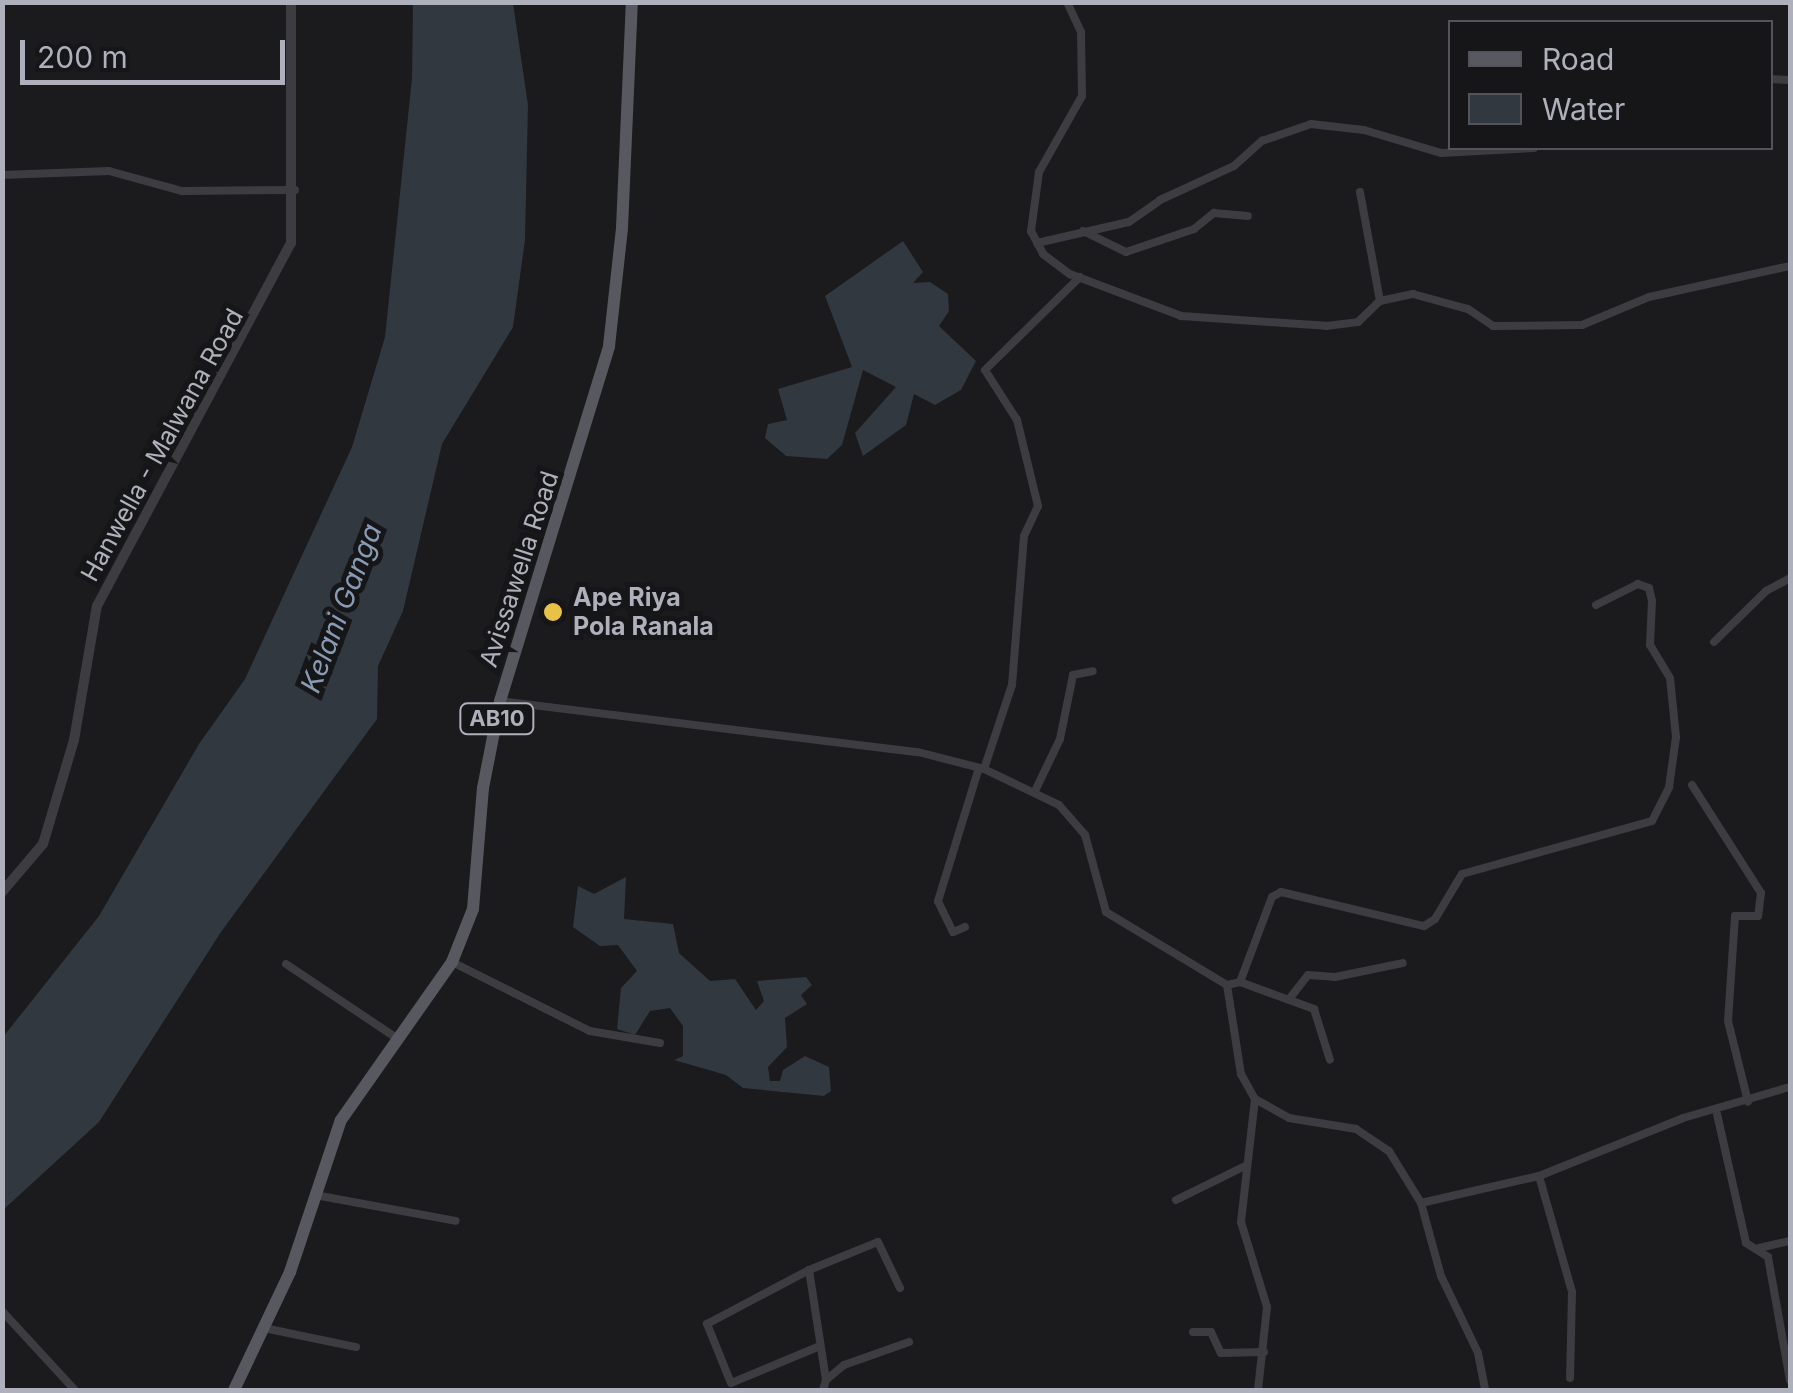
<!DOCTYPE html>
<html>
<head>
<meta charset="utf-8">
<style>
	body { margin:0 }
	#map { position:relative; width:1793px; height:1393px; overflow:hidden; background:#1b1a1d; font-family:Inter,sans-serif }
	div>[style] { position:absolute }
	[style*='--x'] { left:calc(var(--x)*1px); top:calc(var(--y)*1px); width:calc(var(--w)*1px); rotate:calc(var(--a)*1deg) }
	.water>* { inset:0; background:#313840 }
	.minor>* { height:8px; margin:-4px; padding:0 4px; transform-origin:4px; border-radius:4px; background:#3c3c41 }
	.tertiary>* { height:10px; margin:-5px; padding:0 5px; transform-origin:5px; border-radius:5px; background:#3c3c41 }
	.primary>* { height:12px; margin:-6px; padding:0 6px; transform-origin:6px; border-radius:6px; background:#585960 }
	.dots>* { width:28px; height:28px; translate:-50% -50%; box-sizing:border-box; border:5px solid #161518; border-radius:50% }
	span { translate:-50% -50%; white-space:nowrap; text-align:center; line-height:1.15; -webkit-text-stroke:10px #161518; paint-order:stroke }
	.shield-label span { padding:2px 8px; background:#161518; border:2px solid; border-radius:8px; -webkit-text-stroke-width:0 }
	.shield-label { font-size:22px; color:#aeb1bb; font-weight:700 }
	.street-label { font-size:25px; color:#aeb1bb }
	.poi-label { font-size:25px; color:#aeb1bb; font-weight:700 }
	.left { translate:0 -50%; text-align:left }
	.water-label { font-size:28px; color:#889bb3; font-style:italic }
	.frame { position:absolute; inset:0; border:5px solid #aeb1bb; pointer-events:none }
	.legend { position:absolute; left:1448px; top:20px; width:325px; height:130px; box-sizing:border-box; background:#161518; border:2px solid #535359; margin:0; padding:12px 18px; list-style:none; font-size:30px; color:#aeb1bb }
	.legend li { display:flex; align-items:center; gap:20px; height:50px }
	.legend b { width:50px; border:2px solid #535359 }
	.scale { position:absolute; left:20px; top:40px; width:265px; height:45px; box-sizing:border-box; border:5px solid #aeb1bb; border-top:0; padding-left:12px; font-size:30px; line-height:35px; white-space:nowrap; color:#aeb1bb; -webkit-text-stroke:8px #161518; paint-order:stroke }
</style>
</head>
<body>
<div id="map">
	<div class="water">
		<i style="clip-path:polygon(413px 3px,513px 3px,528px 105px,525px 240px,513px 327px,442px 444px,403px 611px,378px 666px,377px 719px,221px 932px,99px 1122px,3px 1210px,3px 1037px,99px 916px,199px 744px,245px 679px,352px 447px,385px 337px,412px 78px)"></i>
		<i style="clip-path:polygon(903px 241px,923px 272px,913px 283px,930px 282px,948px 294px,949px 311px,939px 326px,976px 361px,961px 390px,935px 405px,914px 394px,906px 425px,863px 456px,855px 433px,896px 387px,863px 370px,842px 445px,827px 459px,786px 456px,765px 438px,768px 424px,787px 420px,778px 389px,852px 367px,825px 296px)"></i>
		<i style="clip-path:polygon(626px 877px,624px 919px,673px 924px,679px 953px,710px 981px,735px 979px,756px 1010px,764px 1001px,757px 981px,806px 977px,812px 985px,801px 995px,807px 1004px,785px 1018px,787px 1047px,768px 1067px,770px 1081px,780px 1081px,783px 1070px,805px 1056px,829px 1067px,831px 1091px,824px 1096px,743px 1088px,726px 1075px,674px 1060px,683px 1056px,683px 1026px,670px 1008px,650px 1011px,635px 1035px,617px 1029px,621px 988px,637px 971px,618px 945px,600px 946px,573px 927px,578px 886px,594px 894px)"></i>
	</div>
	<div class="minor">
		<i style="--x:1067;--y:2;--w:33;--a:65"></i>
		<i style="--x:1081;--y:32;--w:64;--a:89.1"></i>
		<i style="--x:1082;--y:96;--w:87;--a:119.5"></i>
		<i style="--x:1039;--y:172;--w:60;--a:97.7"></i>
		<i style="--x:1031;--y:231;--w:26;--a:62"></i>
		<i style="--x:1043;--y:254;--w:34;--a:37"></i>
		<i style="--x:1070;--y:274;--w:119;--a:20.7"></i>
		<i style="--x:1181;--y:316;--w:145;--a:3.9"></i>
		<i style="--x:1326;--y:326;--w:32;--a:-7"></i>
		<i style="--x:1358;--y:322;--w:30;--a:-44"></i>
		<i style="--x:1380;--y:301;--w:34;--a:-12"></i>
		<i style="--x:1413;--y:294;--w:57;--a:15.3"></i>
		<i style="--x:1468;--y:309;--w:30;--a:34"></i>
		<i style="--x:1493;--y:326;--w:89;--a:-0.6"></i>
		<i style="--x:1582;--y:325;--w:73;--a:-22.7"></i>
		<i style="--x:1649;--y:297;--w:144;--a:-12.4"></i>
		<i style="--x:1770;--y:79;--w:20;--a:3"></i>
		<i style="--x:2;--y:175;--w:107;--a:-2.1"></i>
		<i style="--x:109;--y:171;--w:76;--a:15.3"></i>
		<i style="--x:182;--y:191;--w:113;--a:-0.5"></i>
		<i style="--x:1360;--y:192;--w:111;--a:79.6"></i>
		<i style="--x:1083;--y:231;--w:48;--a:26"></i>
		<i style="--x:1126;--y:252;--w:72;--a:-18.7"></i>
		<i style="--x:1194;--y:229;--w:26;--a:-39"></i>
		<i style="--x:1214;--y:213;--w:34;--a:5"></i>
		<i style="--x:1037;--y:243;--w:94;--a:-12.9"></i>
		<i style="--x:1129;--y:222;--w:38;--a:-35"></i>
		<i style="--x:1160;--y:200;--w:81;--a:-24.7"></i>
		<i style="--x:1234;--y:166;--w:38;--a:-42"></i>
		<i style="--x:1262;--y:141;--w:52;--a:-19.1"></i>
		<i style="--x:1311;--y:124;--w:53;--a:6.5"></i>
		<i style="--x:1364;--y:130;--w:80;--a:16.6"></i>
		<i style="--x:1441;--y:153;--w:93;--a:-3.1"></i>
		<i style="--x:1714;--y:642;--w:73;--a:-44.4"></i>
		<i style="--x:1766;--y:591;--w:27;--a:-28"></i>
		<i style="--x:500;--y:701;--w:421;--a:7"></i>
		<i style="--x:918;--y:752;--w:68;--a:14.4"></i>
		<i style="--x:984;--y:769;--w:83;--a:25.6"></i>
		<i style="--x:1059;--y:805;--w:40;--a:49"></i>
		<i style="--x:1085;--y:835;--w:80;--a:74.7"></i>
		<i style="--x:1106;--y:912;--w:141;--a:31.1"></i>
		<i style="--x:1227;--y:985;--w:90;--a:81.1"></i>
		<i style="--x:1241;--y:1074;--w:29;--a:61"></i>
		<i style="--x:1255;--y:1099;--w:39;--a:29"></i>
		<i style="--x:1289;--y:1118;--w:68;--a:9.3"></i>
		<i style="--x:1356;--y:1129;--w:40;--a:34"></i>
		<i style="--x:1389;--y:1151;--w:61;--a:58.4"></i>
		<i style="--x:1421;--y:1203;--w:76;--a:74.7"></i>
		<i style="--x:1441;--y:1276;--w:85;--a:64.3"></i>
		<i style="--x:1478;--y:1353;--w:38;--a:79"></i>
		<i style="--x:984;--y:769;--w:89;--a:-71.6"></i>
		<i style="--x:1012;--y:685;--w:149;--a:-85.4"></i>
		<i style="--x:1024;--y:536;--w:33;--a:-65"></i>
		<i style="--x:1038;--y:506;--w:89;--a:-103.7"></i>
		<i style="--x:1017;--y:420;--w:59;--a:-122.6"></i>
		<i style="--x:985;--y:370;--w:133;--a:-44.4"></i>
		<i style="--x:1692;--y:785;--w:128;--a:57.4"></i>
		<i style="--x:1761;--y:893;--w:23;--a:97"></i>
		<i style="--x:1758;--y:916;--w:23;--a:180"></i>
		<i style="--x:1735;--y:916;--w:105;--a:93.8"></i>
		<i style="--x:1728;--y:1021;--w:83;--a:76.1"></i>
		<i style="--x:1036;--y:789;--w:55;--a:-64.4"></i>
		<i style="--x:1060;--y:739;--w:65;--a:-78.5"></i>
		<i style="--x:1073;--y:675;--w:20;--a:-11"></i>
		<i style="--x:965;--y:927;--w:13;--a:157"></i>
		<i style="--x:953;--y:932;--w:34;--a:-116"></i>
		<i style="--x:938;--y:901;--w:139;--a:-72.9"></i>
		<i style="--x:452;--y:962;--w:154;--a:26.6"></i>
		<i style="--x:590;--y:1031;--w:71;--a:9.7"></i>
		<i style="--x:286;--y:964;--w:135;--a:33.8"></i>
		<i style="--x:1240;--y:982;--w:79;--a:20"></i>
		<i style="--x:1314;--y:1009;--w:53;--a:72.6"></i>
		<i style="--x:1227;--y:985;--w:13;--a:-13"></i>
		<i style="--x:1240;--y:982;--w:91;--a:-69.4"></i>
		<i style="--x:1272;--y:897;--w:10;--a:-29"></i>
		<i style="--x:1281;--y:892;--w:147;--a:13.4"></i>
		<i style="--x:1424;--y:926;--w:13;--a:-32"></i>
		<i style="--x:1435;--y:919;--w:52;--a:-59"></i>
		<i style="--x:1462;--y:874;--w:197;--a:-15.6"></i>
		<i style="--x:1652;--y:821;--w:38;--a:-63"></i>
		<i style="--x:1669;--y:787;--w:50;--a:-82"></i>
		<i style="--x:1676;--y:737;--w:59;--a:-95.8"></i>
		<i style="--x:1670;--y:678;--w:39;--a:-121"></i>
		<i style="--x:1650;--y:645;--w:44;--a:-87.4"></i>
		<i style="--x:1652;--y:601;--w:13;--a:-103"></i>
		<i style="--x:1649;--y:588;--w:12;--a:-160"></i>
		<i style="--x:1638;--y:584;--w:47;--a:153.4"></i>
		<i style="--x:1290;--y:998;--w:29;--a:-52"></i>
		<i style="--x:1308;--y:975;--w:27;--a:4"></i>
		<i style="--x:1335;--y:977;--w:69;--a:-11.6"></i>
		<i style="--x:1255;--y:1099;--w:124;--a:96.5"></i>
		<i style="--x:1241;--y:1222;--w:89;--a:73"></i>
		<i style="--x:1267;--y:1307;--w:83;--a:96.2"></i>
		<i style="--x:1717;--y:1114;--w:132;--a:77.3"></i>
		<i style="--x:1746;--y:1243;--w:26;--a:32"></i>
		<i style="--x:1768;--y:1257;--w:125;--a:79.9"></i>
		<i style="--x:1539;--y:1176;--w:121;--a:74.1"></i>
		<i style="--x:1572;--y:1292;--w:86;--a:91.3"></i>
		<i style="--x:315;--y:1195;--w:143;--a:10.4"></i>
		<i style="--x:1176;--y:1200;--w:77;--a:-26.2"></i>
		<i style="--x:1421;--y:1203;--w:121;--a:-12.9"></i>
		<i style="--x:1539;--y:1176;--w:155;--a:-21.9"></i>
		<i style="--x:1683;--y:1118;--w:111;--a:-16.2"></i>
		<i style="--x:1759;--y:1248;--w:32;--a:-13"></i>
		<i style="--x:809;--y:1270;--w:74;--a:-22.1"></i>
		<i style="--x:878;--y:1242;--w:51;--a:64.4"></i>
		<i style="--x:2;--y:1311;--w:108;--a:47.3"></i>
		<i style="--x:264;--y:1328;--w:94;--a:11.7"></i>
		<i style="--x:1193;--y:1332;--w:18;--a:0"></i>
		<i style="--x:1211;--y:1332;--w:23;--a:65"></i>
		<i style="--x:1221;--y:1353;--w:43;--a:-1.3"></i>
		<i style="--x:820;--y:1346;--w:96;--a:157.4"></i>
		<i style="--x:731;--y:1383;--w:64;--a:-112.1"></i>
		<i style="--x:707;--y:1324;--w:115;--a:-27.9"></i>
		<i style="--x:809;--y:1270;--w:111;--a:81.2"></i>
		<i style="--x:826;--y:1380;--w:10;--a:107"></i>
		<i style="--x:826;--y:1380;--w:23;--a:-40"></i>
		<i style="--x:844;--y:1365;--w:69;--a:-19.5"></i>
	</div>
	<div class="tertiary">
		<i style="--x:2;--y:892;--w:63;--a:-49.5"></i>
		<i style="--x:43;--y:844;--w:109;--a:-73.4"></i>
		<i style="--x:74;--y:740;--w:136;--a:-80.3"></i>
		<i style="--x:97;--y:606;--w:412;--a:-61.9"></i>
		<i style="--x:291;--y:243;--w:241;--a:-90"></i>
	</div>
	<div class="primary">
		<i style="--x:234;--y:1390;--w:131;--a:-64.6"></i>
		<i style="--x:290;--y:1272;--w:160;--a:-71.5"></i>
		<i style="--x:341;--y:1120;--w:193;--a:-54.9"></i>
		<i style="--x:452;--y:962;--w:57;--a:-68.4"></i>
		<i style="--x:473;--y:909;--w:121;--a:-85.3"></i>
		<i style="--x:483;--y:788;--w:89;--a:-78.9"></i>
		<i style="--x:500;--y:701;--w:371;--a:-72.9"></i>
		<i style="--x:609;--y:346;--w:119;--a:-83.7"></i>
		<i style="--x:622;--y:228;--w:226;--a:-87.5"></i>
	</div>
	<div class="dots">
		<i style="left:553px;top:612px;background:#e8c147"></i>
	</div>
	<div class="shield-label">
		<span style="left:497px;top:719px">AB10</span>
	</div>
	<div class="street-label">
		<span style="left:162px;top:445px;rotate:-61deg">Hanwella - Malwana Road</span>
		<span style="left:519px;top:569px;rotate:-72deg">Avissawella Road</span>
	</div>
	<div class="poi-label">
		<span class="left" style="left:573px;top:612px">Ape Riya<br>Pola Ranala</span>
	</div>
	<div class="water-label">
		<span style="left:341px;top:608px;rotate:-69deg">Kelani Ganga</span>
	</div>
	<div class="frame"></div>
	<ul class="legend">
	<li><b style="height:12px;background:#585960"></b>Road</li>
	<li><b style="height:28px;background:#313840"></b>Water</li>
	</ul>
	<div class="scale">200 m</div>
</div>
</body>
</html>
